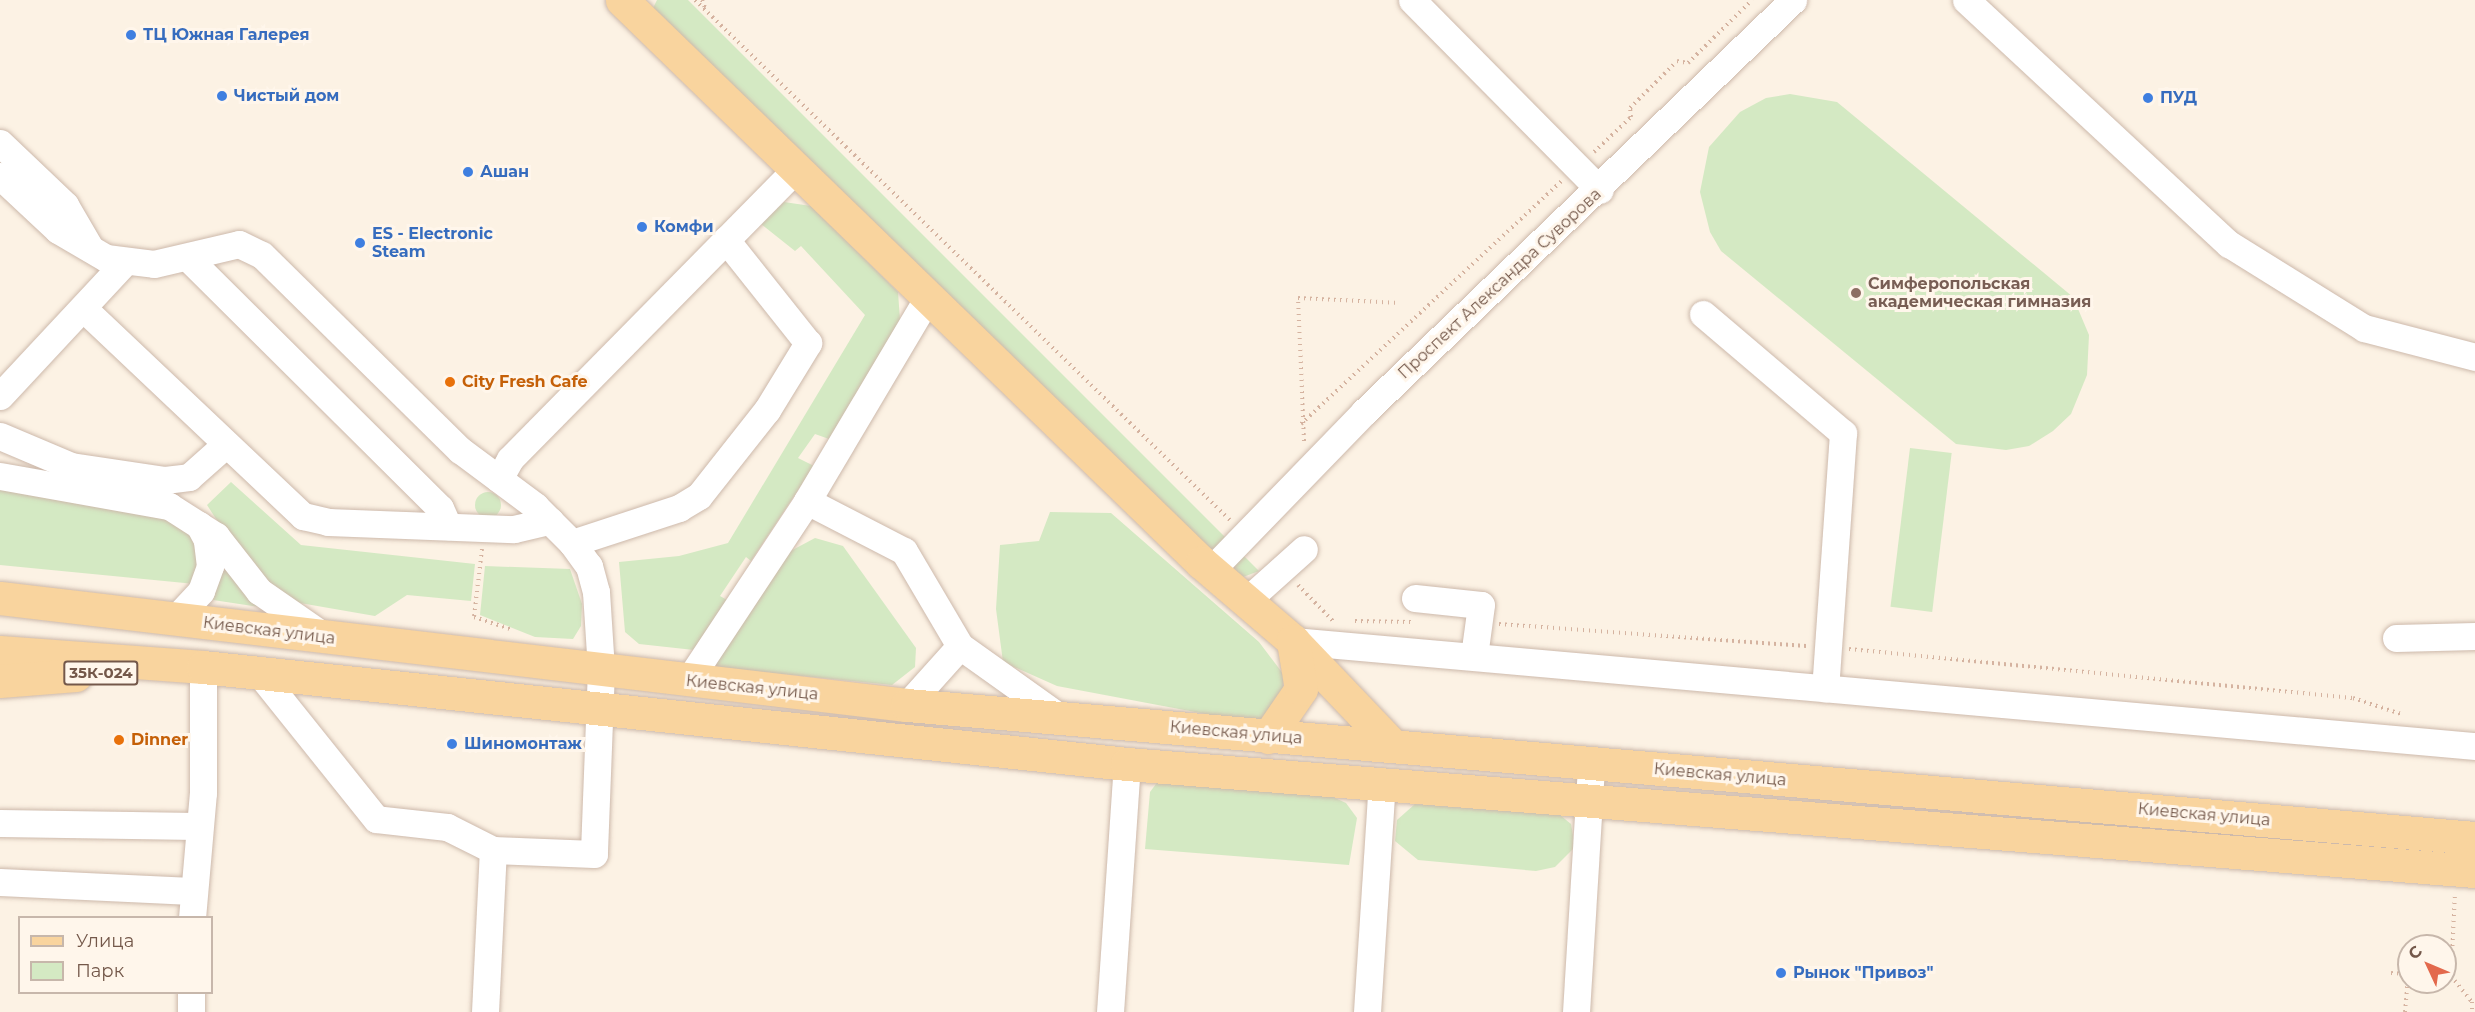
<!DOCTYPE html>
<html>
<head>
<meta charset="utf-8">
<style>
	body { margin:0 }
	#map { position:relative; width:2475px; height:1012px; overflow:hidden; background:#fcf2e4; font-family:Montserrat,sans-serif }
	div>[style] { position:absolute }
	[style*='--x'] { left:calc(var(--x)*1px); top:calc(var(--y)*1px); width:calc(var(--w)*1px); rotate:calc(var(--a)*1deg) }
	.green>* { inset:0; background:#d4e9c3; transform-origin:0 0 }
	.round { border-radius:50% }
	.path>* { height:4px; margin-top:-2px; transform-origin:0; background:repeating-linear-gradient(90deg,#d5b3a0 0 1.5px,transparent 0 6px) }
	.roads { filter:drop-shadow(0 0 2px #cdb9ab) drop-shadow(0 0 2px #cdb9ab) }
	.minor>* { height:27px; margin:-13.5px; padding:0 13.5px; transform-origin:13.5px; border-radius:13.5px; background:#fff }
	.major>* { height:33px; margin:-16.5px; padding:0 16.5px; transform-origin:16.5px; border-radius:16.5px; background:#f9d49e }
	.dots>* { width:16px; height:16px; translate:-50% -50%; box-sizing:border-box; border:3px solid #fff6eb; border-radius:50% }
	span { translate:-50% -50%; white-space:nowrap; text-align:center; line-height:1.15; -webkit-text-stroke:6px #fff6eb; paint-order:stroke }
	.shield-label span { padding:2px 4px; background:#fff6eb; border:2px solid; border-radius:4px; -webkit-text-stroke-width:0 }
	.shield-label { font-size:15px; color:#74584a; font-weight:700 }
	.shop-label { font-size:16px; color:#366cbe; font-weight:700 }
	.left { translate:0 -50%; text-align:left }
	.street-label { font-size:16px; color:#74584a }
	.education-label { font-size:16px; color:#785e54; font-weight:700 }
	.food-label { font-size:16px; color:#c56008; font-weight:700 }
	.legend { position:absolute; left:18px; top:916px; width:195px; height:78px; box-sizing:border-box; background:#fff6eb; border:2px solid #c7b7ab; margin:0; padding:8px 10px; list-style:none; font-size:18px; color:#74584a }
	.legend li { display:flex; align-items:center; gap:12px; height:30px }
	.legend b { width:30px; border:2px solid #c7b7ab }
	.north { position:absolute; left:2397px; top:934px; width:60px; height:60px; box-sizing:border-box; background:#fff6eb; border:2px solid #c7b7ab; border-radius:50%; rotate:314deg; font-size:16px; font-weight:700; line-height:24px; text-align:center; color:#74584a }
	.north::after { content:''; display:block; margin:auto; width:21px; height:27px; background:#e3694c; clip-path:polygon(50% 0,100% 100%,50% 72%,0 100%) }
</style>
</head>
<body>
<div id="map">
	<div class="green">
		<i style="clip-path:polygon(657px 0,688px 0,1259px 571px,1230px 582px,649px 16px)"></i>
		<i style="clip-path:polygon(1790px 94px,1837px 102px,2073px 297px,2089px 335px,2087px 375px,2071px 414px,2053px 431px,2029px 446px,2006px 450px,1956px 444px,1721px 251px,1710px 232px,1700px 192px,1709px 147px,1740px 112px,1766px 98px)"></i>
		<i style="clip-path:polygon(784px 202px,811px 206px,898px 292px,900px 320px,829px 439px,815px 434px,798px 458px,814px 466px,751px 561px,746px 557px,720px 596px,727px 600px,694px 650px,639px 644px,625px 632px,619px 562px,679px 556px,728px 543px,865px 315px,801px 246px,795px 251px,761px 224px)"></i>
		<i style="left:1910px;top:448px;width:42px;height:160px;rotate:7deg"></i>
		<i style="clip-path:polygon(231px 482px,301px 545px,475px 564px,471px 601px,407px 595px,375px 616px,300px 603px,275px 591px,251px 573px,207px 505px)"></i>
		<i style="clip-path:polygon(0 485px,166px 512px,202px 543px,195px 584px,0 565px)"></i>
		<i class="round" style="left:475px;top:492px;width:26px;height:26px"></i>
		<i style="clip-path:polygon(1050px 512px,1111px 513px,1259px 642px,1284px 675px,1282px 700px,1264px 725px,1057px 686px,1003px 662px,996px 609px,1000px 545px,1039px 541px)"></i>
		<i style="clip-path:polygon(815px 538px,843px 546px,916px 648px,915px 667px,892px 685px,713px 667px,785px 554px)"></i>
		<i style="clip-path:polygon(220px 554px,280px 610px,213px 600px)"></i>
		<i style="clip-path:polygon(485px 566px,570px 569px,582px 604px,581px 626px,573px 639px,535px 637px,480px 615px)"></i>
		<i style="clip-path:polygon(1159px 780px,1324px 793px,1346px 803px,1357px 818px,1349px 865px,1145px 849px,1150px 792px)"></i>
		<i style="clip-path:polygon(1415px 804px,1560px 815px,1571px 824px,1575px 847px,1555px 867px,1536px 871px,1418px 860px,1395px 841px,1397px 820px)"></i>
	</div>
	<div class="path">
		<i style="--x:695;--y:0;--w:746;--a:44.19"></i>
		<i style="--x:702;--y:0;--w:11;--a:68"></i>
		<i style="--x:1594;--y:152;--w:51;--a:-43.4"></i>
		<i style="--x:1631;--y:117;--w:9;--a:-96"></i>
		<i style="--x:1630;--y:108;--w:66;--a:-45"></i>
		<i style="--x:1677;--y:61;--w:11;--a:10"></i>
		<i style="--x:1688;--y:63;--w:90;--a:-44.5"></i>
		<i style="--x:1301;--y:424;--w:357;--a:-43"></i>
		<i style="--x:1304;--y:441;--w:143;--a:-92.4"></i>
		<i style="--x:1298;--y:298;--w:102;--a:2.8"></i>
		<i style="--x:482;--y:549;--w:68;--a:96.7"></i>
		<i style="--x:474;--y:617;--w:41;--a:18.4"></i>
		<i style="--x:1298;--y:585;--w:50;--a:45.8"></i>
		<i style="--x:1355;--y:621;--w:56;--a:1"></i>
		<i style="--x:1499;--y:624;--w:308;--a:4.1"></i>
		<i style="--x:1849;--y:649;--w:506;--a:5.55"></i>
		<i style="--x:2353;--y:698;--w:51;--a:18.4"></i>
		<i style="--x:2391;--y:973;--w:17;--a:3"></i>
		<i style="--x:2445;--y:976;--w:6;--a:0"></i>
		<i style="--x:2451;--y:976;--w:82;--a:-87.2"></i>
		<i style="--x:2451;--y:976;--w:33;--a:51"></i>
		<i style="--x:2472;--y:1002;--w:10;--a:90"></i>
		<i style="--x:2405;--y:1012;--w:38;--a:-85"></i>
	</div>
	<div class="roads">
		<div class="minor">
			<i style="--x:1412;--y:0;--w:267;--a:45.3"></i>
			<i style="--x:1966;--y:0;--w:359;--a:42.9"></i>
			<i style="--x:2229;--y:244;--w:159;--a:31.9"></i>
			<i style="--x:2364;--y:328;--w:115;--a:14.6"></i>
			<i style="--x:0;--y:143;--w:90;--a:43.6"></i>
			<i style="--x:65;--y:205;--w:48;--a:59.7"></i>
			<i style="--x:0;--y:176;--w:79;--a:43"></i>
			<i style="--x:58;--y:230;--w:56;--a:30.3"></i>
			<i style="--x:106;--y:258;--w:48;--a:7.1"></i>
			<i style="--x:154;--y:264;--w:87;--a:-13.2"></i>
			<i style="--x:239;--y:244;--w:25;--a:26"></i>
			<i style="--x:262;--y:255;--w:278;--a:44.6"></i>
			<i style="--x:460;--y:450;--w:94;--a:36.7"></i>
			<i style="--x:535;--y:506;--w:52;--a:45"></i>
			<i style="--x:572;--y:543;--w:29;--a:54"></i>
			<i style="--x:589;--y:566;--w:27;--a:75"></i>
			<i style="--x:596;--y:592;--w:77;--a:86.3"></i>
			<i style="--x:601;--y:669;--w:185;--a:92.2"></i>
			<i style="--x:594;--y:854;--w:101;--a:-177.7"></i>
			<i style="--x:493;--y:850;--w:51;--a:-153.4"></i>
			<i style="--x:447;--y:827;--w:71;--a:-173.6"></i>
			<i style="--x:376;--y:819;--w:187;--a:-128.7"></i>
			<i style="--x:188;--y:258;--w:355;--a:44.8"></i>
			<i style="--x:440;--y:508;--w:20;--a:66"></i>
			<i style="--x:83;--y:308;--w:303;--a:43.4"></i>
			<i style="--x:303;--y:516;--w:26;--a:13"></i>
			<i style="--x:328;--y:522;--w:186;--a:2.2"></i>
			<i style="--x:514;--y:529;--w:37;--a:-13"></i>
			<i style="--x:1703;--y:314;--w:184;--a:40.4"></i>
			<i style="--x:1843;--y:433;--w:256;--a:94"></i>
			<i style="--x:0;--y:396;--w:183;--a:-47"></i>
			<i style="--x:0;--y:436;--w:77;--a:22.9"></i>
			<i style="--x:71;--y:466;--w:95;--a:8.5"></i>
			<i style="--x:165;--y:480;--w:24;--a:-7"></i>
			<i style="--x:189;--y:477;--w:48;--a:-41.6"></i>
			<i style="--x:0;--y:476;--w:172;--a:10.1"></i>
			<i style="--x:169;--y:506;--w:56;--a:32.6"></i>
			<i style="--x:216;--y:536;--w:70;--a:52"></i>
			<i style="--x:259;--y:591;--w:83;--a:34.7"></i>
			<i style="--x:499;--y:479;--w:23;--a:-61"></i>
			<i style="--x:510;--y:459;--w:407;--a:-45.4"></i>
			<i style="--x:807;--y:501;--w:109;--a:27.3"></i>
			<i style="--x:904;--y:551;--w:110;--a:59.5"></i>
			<i style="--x:960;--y:646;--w:124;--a:35.5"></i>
			<i style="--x:572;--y:543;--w:113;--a:-18.1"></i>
			<i style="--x:679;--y:508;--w:23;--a:-31"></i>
			<i style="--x:699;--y:496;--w:110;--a:-51.7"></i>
			<i style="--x:767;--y:410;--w:79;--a:-58.5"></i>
			<i style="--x:808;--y:343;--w:132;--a:-128.5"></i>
			<i style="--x:1210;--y:571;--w:221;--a:-45.9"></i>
			<i style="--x:1364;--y:412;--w:595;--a:-43.84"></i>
			<i style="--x:1415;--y:598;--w:66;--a:6.1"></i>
			<i style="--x:1481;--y:605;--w:51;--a:97.8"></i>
			<i style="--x:1245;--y:602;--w:79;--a:-41.9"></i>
			<i style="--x:175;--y:619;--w:38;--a:-47"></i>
			<i style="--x:201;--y:591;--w:27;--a:-70"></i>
			<i style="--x:210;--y:566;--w:26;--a:-97"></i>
			<i style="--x:207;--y:540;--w:17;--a:-118"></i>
			<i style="--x:2396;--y:638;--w:79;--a:-1.5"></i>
			<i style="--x:1293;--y:641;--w:1187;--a:5.08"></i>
			<i style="--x:688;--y:681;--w:216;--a:-56.5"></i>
			<i style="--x:807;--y:501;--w:235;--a:-59.3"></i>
			<i style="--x:907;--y:705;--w:79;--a:-48.1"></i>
			<i style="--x:0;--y:823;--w:196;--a:0.9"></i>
			<i style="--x:0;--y:882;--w:192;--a:2.7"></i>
			<i style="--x:192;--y:918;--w:125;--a:-85"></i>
			<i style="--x:203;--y:793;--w:126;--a:-90"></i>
			<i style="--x:191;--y:1012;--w:20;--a:-90"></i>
			<i style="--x:485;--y:1012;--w:162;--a:-87.2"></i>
			<i style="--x:1110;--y:1012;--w:249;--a:-86.1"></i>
			<i style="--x:1367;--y:1012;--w:230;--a:-86.3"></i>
			<i style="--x:1576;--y:1012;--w:247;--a:-86.5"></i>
		</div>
		<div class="major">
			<i style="--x:622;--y:0;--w:808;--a:44.15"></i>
			<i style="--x:1202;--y:563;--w:120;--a:40.6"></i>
			<i style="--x:1293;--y:641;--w:144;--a:46.4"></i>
			<i style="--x:0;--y:598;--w:913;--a:6.73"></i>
			<i style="--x:907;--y:705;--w:1574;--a:4.85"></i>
			<i style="--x:0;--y:652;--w:204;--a:4.2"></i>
			<i style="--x:203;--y:667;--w:929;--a:5.99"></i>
			<i style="--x:1127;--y:764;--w:1352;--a:4.54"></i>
			<i style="--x:0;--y:681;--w:76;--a:-4.5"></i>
			<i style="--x:1268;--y:737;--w:58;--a:-55.5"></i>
			<i style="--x:1301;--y:689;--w:49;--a:-99.5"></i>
		</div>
	</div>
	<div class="dots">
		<i style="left:131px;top:35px;background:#3f7fe0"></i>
		<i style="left:222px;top:96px;background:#3f7fe0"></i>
		<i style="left:2148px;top:98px;background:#3f7fe0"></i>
		<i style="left:468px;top:172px;background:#3f7fe0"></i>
		<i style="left:642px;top:227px;background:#3f7fe0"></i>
		<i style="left:360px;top:243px;background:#3f7fe0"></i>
		<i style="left:1856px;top:293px;background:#8d6e63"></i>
		<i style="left:450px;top:382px;background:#e8710a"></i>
		<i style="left:119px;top:740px;background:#e8710a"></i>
		<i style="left:452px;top:744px;background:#3f7fe0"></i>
		<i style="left:1781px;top:973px;background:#3f7fe0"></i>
	</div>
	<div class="shield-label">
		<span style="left:101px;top:673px">35К-024</span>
	</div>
	<div class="shop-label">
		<span class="left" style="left:143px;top:35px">ТЦ Южная Галерея</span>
		<span class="left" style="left:234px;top:96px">Чистый дом</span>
		<span class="left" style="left:2160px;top:98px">ПУД</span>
		<span class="left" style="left:480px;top:172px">Ашан</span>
		<span class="left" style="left:654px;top:227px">Комфи</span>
		<span class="left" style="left:372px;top:243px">ES - Electronic<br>Steam</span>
		<span class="left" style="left:464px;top:744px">Шиномонтаж</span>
		<span class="left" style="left:1793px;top:973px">Рынок "Привоз"</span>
	</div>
	<div class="street-label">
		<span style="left:1500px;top:284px;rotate:-43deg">Проспект Александра Суворова</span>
		<span style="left:269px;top:631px;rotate:7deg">Киевская улица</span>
		<span style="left:752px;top:688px;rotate:6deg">Киевская улица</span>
		<span style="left:1236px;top:733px;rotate:5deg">Киевская улица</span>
		<span style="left:1720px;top:775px;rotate:5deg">Киевская улица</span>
		<span style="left:2204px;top:815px;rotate:5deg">Киевская улица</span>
	</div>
	<div class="education-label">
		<span class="left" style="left:1868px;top:293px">Симферопольская<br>академическая гимназия</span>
	</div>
	<div class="food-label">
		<span class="left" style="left:462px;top:382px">City Fresh Cafe</span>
		<span class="left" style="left:131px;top:740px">Dinner</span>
	</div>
	<ul class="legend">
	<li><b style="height:8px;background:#f9d49e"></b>Улица</li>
	<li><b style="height:16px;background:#d4e9c3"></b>Парк</li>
	</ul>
	<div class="north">С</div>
</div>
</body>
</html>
